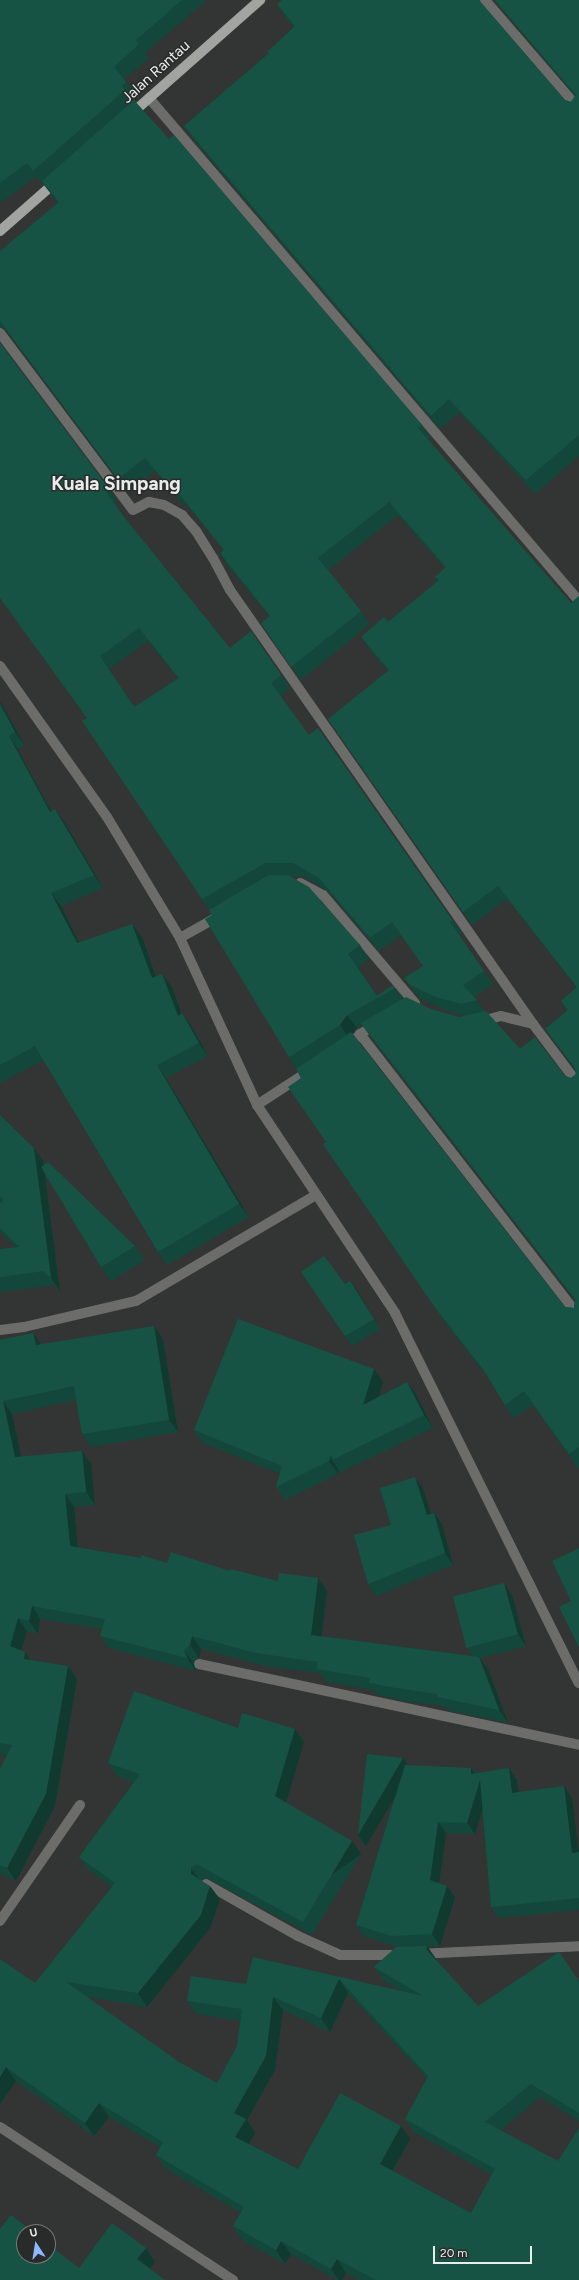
<!DOCTYPE html>
<html>
<head>
<meta charset="utf-8">
<style>
	body { margin:0 }
	#map { position:relative; width:579px; height:2280px; overflow:hidden; background:#323533; font-family:Figtree,sans-serif }
	div>[style] { position:absolute }
	[style*='--x'] { left:calc(var(--x)*1px); top:calc(var(--y)*1px); width:calc(var(--w)*1px); rotate:calc(var(--a)*1deg) }
	.minor>* { height:10px; margin:-5px; padding:0 5px; transform-origin:5px; border-radius:5px; background:#6c6d6b }
	.major>* { height:10px; margin:-5px; padding:0 5px; transform-origin:5px; border-radius:5px; background:#a2a4a1 }
	.wall>* { inset:0; background:#14473b }
	.shaded-wall>* { inset:0; background:#103a30; transform-origin:0 0 }
	.building>* { inset:0; background:#175345; transform-origin:0 0 }
	span { translate:-50% -50%; white-space:nowrap; text-align:center; line-height:1.15; -webkit-text-stroke:3px #282b29; paint-order:stroke }
	.street-label { font-size:15px; color:#eaeceb }
	.district-label { font-size:19px; color:#eaeceb; font-weight:700 }
	.north { position:absolute; left:16px; top:2224px; width:40px; height:40px; box-sizing:border-box; background:#282b29; border:1px solid #767877; border-radius:50%; rotate:348deg; font-size:11px; font-weight:700; line-height:16px; text-align:center; color:#eaeceb }
	.north::after { content:''; display:block; margin:auto; width:14px; height:18px; background:#8eb8fd; clip-path:polygon(50% 0,100% 100%,50% 72%,0 100%) }
	.scale { position:absolute; left:433px; top:2246px; width:99px; height:18px; box-sizing:border-box; border:2px solid #eaeceb; border-top:0; padding-left:5px; font-size:12px; line-height:14px; white-space:nowrap; color:#eaeceb; -webkit-text-stroke:3px #282b29; paint-order:stroke }
</style>
</head>
<body>
<div id="map">
	<div class="minor">
		<i style="--x:485;--y:0;--w:144;--a:49.2"></i>
		<i style="--x:149;--y:98;--w:662;--a:49.47"></i>
		<i style="--x:0;--y:333;--w:221;--a:53.1"></i>
		<i style="--x:133;--y:510;--w:18;--a:-27"></i>
		<i style="--x:149;--y:502;--w:15;--a:11"></i>
		<i style="--x:164;--y:505;--w:21;--a:29"></i>
		<i style="--x:182;--y:515;--w:21;--a:49"></i>
		<i style="--x:196;--y:531;--w:32;--a:58"></i>
		<i style="--x:213;--y:558;--w:36;--a:62"></i>
		<i style="--x:230;--y:590;--w:529;--a:55.08"></i>
		<i style="--x:0;--y:666;--w:185;--a:54.7"></i>
		<i style="--x:107;--y:817;--w:141;--a:58.9"></i>
		<i style="--x:180;--y:938;--w:184;--a:65.2"></i>
		<i style="--x:257;--y:1105;--w:250;--a:56.4"></i>
		<i style="--x:395;--y:1313;--w:413;--a:63.6"></i>
		<i style="--x:300;--y:883;--w:26;--a:28"></i>
		<i style="--x:323;--y:895;--w:142;--a:49.6"></i>
		<i style="--x:180;--y:938;--w:45;--a:-29.4"></i>
		<i style="--x:481;--y:1021;--w:21;--a:-14"></i>
		<i style="--x:501;--y:1016;--w:33;--a:14"></i>
		<i style="--x:533;--y:1024;--w:76;--a:53"></i>
		<i style="--x:360;--y:1034;--w:357;--a:52.2"></i>
		<i style="--x:348;--y:1047;--w:18;--a:-47"></i>
		<i style="--x:360;--y:1034;--w:20;--a:-30"></i>
		<i style="--x:257;--y:1105;--w:66;--a:-33.2"></i>
		<i style="--x:0;--y:1330;--w:24;--a:-7"></i>
		<i style="--x:24;--y:1327;--w:115;--a:-13.1"></i>
		<i style="--x:136;--y:1301;--w:209;--a:-30.5"></i>
		<i style="--x:199;--y:1664;--w:389;--a:12"></i>
		<i style="--x:206;--y:1884;--w:106;--a:29.5"></i>
		<i style="--x:298;--y:1936;--w:46;--a:24.3"></i>
		<i style="--x:340;--y:1955;--w:60;--a:0"></i>
		<i style="--x:0;--y:1921;--w:141;--a:-55.4"></i>
		<i style="--x:418;--y:1954;--w:161;--a:-2.8"></i>
		<i style="--x:0;--y:2127;--w:279;--a:33.3"></i>
	</div>
	<div class="major">
		<i style="--x:130;--y:115;--w:174;--a:-41.5"></i>
		<i style="--x:0;--y:231;--w:76;--a:-41.3"></i>
	</div>
	<div class="wall">
		<i style="clip-path:polygon(evenodd,0 0,207px 0,145px 53px,149px 58px,124px 79px,136px 95px,131px 99px,422px 425px,431px 438px,428px 440px,571px 603px,579px 596px,579px 1467px,578px 1468px,533px 1405px,514px 1418px,505px 1405px,487px 1376px,443px 1320px,434px 1306px,326px 1142px,301px 1078px,296px 1068px,289px 1057px,212px 915px,87px 718px,0 343px,108px 487px,117px 500px,114px 502px,124px 517px,230px 648px,251px 631px,290px 688px,280px 696px,309px 735px,318px 728px,462px 933px,459px 935px,493px 984px,474px 997px,484px 1011px,520px 1049px,565px 1076px,571px 1078px,576px 1074px,575px 1069px,545px 1029px,567px 1010px,561px 1001px,577px 988px,507px 899px,472px 925px,328px 719px,388px 671px,370px 650px,361px 637px,388px 622px,438px 581px,435px 577px,445px 568px,398px 515px,328px 570px,361px 611px,370px 624px,301px 680px,261px 623px,270px 617px,229px 567px,220px 553px,224px 550px,186px 504px,185px 506px,155px 471px,127px 492px,5px 329px,0 327px,0 251px,58px 203px,51px 194px,43px 184px,36px 177px,0 203px,0 0,148px 641px,178px 678px,135px 707px,109px 669px,148px 641px,0 0,290px 876px,302px 876px,328px 891px,379px 951px,401px 935px,423px 966px,404px 978px,414px 991px,419px 998px,445px 1010px,465px 1016px,459px 1017px,431px 1009px,403px 999px,395px 988px,377px 996px,358px 967px,369px 959px,360px 945px,290px 876px,0 0,362px 1025px,370px 1036px,575px 1300px,574px 1308px,565px 1307px,353px 1034px,357px 1028px,362px 1025px)"></i>
		<i style="clip-path:polygon(282px 0,480px 0,480px 2px,565px 100px,571px 102px,575px 96px,494px 0,579px 0,579px 456px,535px 494px,459px 412px,440px 429px,193px 139px,184px 126px,269px 53px,294px 27px,286px 18px,277px 4px)"></i>
		<i style="clip-path:polygon(0 702px,5px 710px,24px 745px,18px 750px,51px 811px,65px 823px,103px 888px,61px 906px,79px 942px,142px 937px,156px 976px,162px 974px,172px 987px,181px 1014px,192px 1027px,208px 1056px,166px 1078px,249px 1217px,167px 1265px,158px 1252px,44px 1060px,0 1083px)"></i>
		<i style="clip-path:polygon(0 1115px,43px 1161px,44px 1165px,135px 1246px,145px 1260px,111px 1281px,101px 1267px,45px 1174px,60px 1291px,54px 1285px,0 1292px,0 1249px,16px 1247px,0 1232px,0 1203px,1px 1202px,0 1201px)"></i>
		<i style="clip-path:polygon(301px 1272px,345px 1284px,350px 1281px,357px 1290px,380px 1329px,352px 1346px)"></i>
		<i style="clip-path:polygon(154px 1326px,163px 1339px,178px 1432px,91px 1447px,82px 1434px,76px 1400px,12px 1414px,21px 1457px,82px 1451px,91px 1464px,95px 1505px,74px 1507px,78px 1547px,167px 1563px,230px 1571px,327px 1591px,321px 1636px,473px 1656px,467px 1648px,512px 1595px,526px 1646px,480px 1658px,488px 1669px,508px 1723px,447px 1710px,444px 1706px,405px 1701px,378px 1695px,374px 1690px,326px 1682px,320px 1673px,265px 1666px,201px 1649px,199px 1658px,193px 1662px,196px 1671px,109px 1648px,100px 1636px,102px 1629px,40px 1619px,38px 1634px,27px 1631px,21px 1650px,31px 1660px,77px 1679px,55px 1806px,16px 1881px,0 1873px,0 1769px,7px 1755px,0 1754px,0 1340px,33px 1333px,41px 1345px)"></i>
		<i style="clip-path:polygon(374px 1369px,383px 1382px,378px 1397px,407px 1382px,416px 1394px,433px 1428px,341px 1472px,339px 1470px,338px 1474px,285px 1500px,276px 1487px,280px 1474px,203px 1443px,194px 1430px)"></i>
		<i style="clip-path:polygon(423px 1489px,431px 1514px,434px 1513px,442px 1524px,453px 1565px,376px 1596px,368px 1584px,391px 1525px)"></i>
		<i style="clip-path:polygon(evenodd,238px 1728px,295px 1729px,304px 1742px,286px 1803px,352px 1841px,361px 1854px,312px 1935px,206px 1878px,201px 1880px,220px 1899px,210px 1928px,147px 2007px,87px 1997px,179px 2062px,217px 2083px,237px 2046px,240px 2021px,197px 2014px,187px 2001px,246px 1984px,253px 1957px,401px 1991px,383px 1980px,374px 1967px,398px 1947px,364px 1936px,356px 1925px,395px 1796px,366px 1846px,358px 1835px,408px 1765px,475px 1773px,509px 1768px,517px 1780px,519px 1792px,564px 1786px,572px 1798px,579px 1852px,579px 1910px,499px 1918px,491px 1907px,482px 1809px,475px 1834px,446px 1833px,439px 1883px,455px 1897px,440px 1946px,427px 1946px,436px 1959px,436px 1960px,478px 2006px,579px 1980px,579px 2121px,540px 2097px,501px 2130px,579px 2280px,360px 2280px,346px 2273px,342px 2280px,337px 2280px,291px 2254px,285px 2264px,242px 2240px,233px 2226px,241px 2213px,165px 2168px,156px 2155px,160px 2147px,109px 2117px,94px 2136px,16px 2081px,0 2104px,0 1959px,35px 1983px,112px 1887px,89px 1870px,79px 1857px,134px 1782px,117px 1776px,108px 1763px,238px 1728px,348px 1993px,427px 2078px,405px 2119px,414px 2132px,492px 2175px,471px 2213px,393px 2171px,410px 2139px,298px 2169px,249px 2144px,255px 2133px,247px 2120px,275px 2070px,283px 2010px,330px 2032px,348px 1993px)"></i>
	</div>
	<div class="shaded-wall">
		<i style="clip-path:polygon(0 702px,5px 710px,24px 745px,15px 732px,0 704px)"></i>
		<i style="clip-path:polygon(9px 736px,18px 750px,59px 826px,50px 812px)"></i>
		<i style="clip-path:polygon(55px 809px,65px 823px,103px 888px,94px 875px)"></i>
		<i style="clip-path:polygon(51px 893px,61px 906px,86px 957px,77px 943px)"></i>
		<i style="clip-path:polygon(132px 924px,142px 937px,161px 991px,152px 978px)"></i>
		<i style="clip-path:polygon(162px 974px,172px 987px,187px 1029px,178px 1016px)"></i>
		<i style="clip-path:polygon(182px 1013px,192px 1027px,208px 1056px,199px 1043px)"></i>
		<i style="clip-path:polygon(347px 1015px,357px 1028px,349px 1038px,340px 1025px)"></i>
		<i style="clip-path:polygon(157px 1065px,166px 1078px,249px 1217px,239px 1204px)"></i>
		<i style="clip-path:polygon(34px 1148px,43px 1161px,60px 1291px,51px 1278px)"></i>
		<i style="clip-path:polygon(350px 1281px,357px 1290px,380px 1329px,374px 1319px)"></i>
		<i style="clip-path:polygon(154px 1326px,163px 1339px,178px 1432px,169px 1420px)"></i>
		<i style="clip-path:polygon(33px 1333px,42px 1346px,36px 1345px)"></i>
		<i style="clip-path:polygon(374px 1369px,383px 1382px,372px 1418px,363px 1405px)"></i>
		<i style="clip-path:polygon(407px 1382px,416px 1394px,433px 1428px,424px 1415px)"></i>
		<i style="clip-path:polygon(3px 1401px,12px 1414px,24px 1470px,15px 1457px)"></i>
		<i style="clip-path:polygon(82px 1451px,91px 1464px,95px 1505px,86px 1492px)"></i>
		<i style="clip-path:polygon(331px 1455px,332px 1460px,339px 1470px,338px 1474px,329px 1461px)"></i>
		<i style="clip-path:polygon(415px 1477px,423px 1489px,435px 1526px,427px 1515px)"></i>
		<i style="clip-path:polygon(65px 1494px,74px 1507px,79px 1559px,70px 1546px)"></i>
		<i style="clip-path:polygon(434px 1513px,442px 1524px,453px 1565px,445px 1553px)"></i>
		<i style="clip-path:polygon(318px 1578px,327px 1591px,320px 1648px,311px 1635px)"></i>
		<i style="clip-path:polygon(504px 1583px,512px 1595px,526px 1646px,518px 1634px)"></i>
		<i style="clip-path:polygon(32px 1606px,40px 1619px,38px 1634px,29px 1621px)"></i>
		<i style="clip-path:polygon(18px 1618px,27px 1631px,19px 1659px,10px 1646px)"></i>
		<i style="clip-path:polygon(192px 1636px,201px 1649px,199px 1658px,190px 1645px)"></i>
		<i style="clip-path:polygon(184px 1650px,193px 1662px,196px 1671px,187px 1658px)"></i>
		<i style="clip-path:polygon(25px 1652px,34px 1665px,24px 1659px)"></i>
		<i style="clip-path:polygon(479px 1657px,488px 1669px,508px 1723px,499px 1710px)"></i>
		<i style="clip-path:polygon(68px 1666px,77px 1679px,55px 1806px,16px 1881px,7px 1868px)"></i>
		<i style="clip-path:polygon(295px 1729px,304px 1742px,284px 1809px,275px 1796px)"></i>
		<i style="clip-path:polygon(403px 1758px,411px 1770px,366px 1846px,358px 1835px)"></i>
		<i style="clip-path:polygon(471px 1768px,488px 1791px,475px 1834px,467px 1823px)"></i>
		<i style="clip-path:polygon(509px 1768px,517px 1780px,520px 1804px,512px 1793px)"></i>
		<i style="clip-path:polygon(564px 1786px,572px 1798px,579px 1853px,572px 1853px)"></i>
		<i style="clip-path:polygon(438px 1822px,446px 1833px,438px 1892px,430px 1880px)"></i>
		<i style="left:352px;top:1841px;width:16px;height:95px;rotate:55deg"></i>
		<i style="clip-path:polygon(191px 1868px,200px 1881px,191px 1874px)"></i>
		<i style="clip-path:polygon(210px 1886px,220px 1899px,210px 1928px,147px 2007px,138px 1993px)"></i>
		<i style="clip-path:polygon(447px 1886px,455px 1897px,440px 1946px,432px 1934px)"></i>
		<i style="clip-path:polygon(427px 1946px,436px 1959px,435px 1962px,426px 1949px)"></i>
		<i style="clip-path:polygon(339px 1979px,348px 1993px,330px 2032px,321px 2018px)"></i>
		<i style="clip-path:polygon(273px 1997px,283px 2010px,275px 2070px,247px 2120px,255px 2133px,245px 2151px,235px 2137px,234px 2113px)"></i>
		<i style="clip-path:polygon(6px 2067px,16px 2081px,0 2104px,0 2077px)"></i>
		<i style="clip-path:polygon(99px 2103px,109px 2117px,94px 2136px,85px 2123px)"></i>
		<i style="clip-path:polygon(401px 2126px,410px 2139px,389px 2177px,380px 2164px)"></i>
		<i style="clip-path:polygon(281px 2241px,291px 2254px,285px 2264px,276px 2250px)"></i>
		<i style="clip-path:polygon(146px 2248px,155px 2262px,147px 2272px,137px 2259px)"></i>
		<i style="clip-path:polygon(337px 2259px,346px 2273px,342px 2280px,339px 2280px,331px 2269px)"></i>
	</div>
	<div class="building">
		<i style="clip-path:polygon(0 0,182px 0,136px 40px,139px 44px,114px 67px,126px 82px,122px 86px,125px 90px,33px 171px,27px 163px,0 183px)"></i>
		<i style="clip-path:polygon(282px 0,479px 0,565px 100px,571px 102px,576px 95px,495px 0,579px 0,579px 435px,526px 480px,449px 399px,431px 416px,184px 126px,269px 53px,267px 52px,295px 26px,277px 4px)"></i>
		<i style="clip-path:polygon(134px 100px,169px 139px,174px 135px,422px 425px,418px 428px,571px 603px,579px 596px,579px 1447px,569px 1454px,524px 1391px,505px 1405px,483px 1369px,434px 1306px,323px 1144px,326px 1142px,288px 1087px,301px 1078px,296px 1069px,351px 1032px,565px 1307px,574px 1308px,575px 1299px,361px 1023px,406px 997px,431px 1009px,459px 1017px,486px 1011px,520px 1049px,535px 1037px,565px 1076px,571px 1078px,576px 1074px,575px 1068px,545px 1029px,568px 1010px,561px 1001px,577px 987px,498px 886px,463px 912px,328px 719px,389px 670px,361px 637px,384px 617px,388px 622px,439px 580px,435px 577px,446px 567px,389px 502px,318px 558px,361px 611px,291px 667px,261px 623px,270px 616px,220px 553px,224px 550px,177px 491px,175px 493px,145px 458px,118px 479px,0 321px,0 251px,59px 202px,42px 181px)"></i>
		<i style="clip-path:polygon(evenodd,0 343px,108px 487px,104px 489px,124px 517px,230px 648px,251px 631px,281px 675px,271px 683px,309px 735px,318px 728px,452px 920px,450px 922px,484px 971px,463px 985px,477px 1000px,461px 1004px,436px 997px,410px 985px,404px 978px,423px 966px,392px 922px,370px 938px,319px 878px,293px 863px,265px 863px,202px 899px,82px 721px,87px 718px,0 598px,0 343px,139px 628px,179px 678px,134px 707px,100px 656px,139px 628px)"></i>
		<i style="clip-path:polygon(0 704px,15px 732px,9px 736px,50px 812px,55px 809px,94px 875px,51px 893px,77px 943px,132px 924px,152px 978px,162px 974px,178px 1016px,182px 1013px,199px 1043px,157px 1065px,239px 1204px,158px 1252px,35px 1046px,0 1065px)"></i>
		<i style="clip-path:polygon(269px 875px,288px 875px,309px 887px,360px 945px,348px 954px,377px 996px,393px 985px,395px 988px,347px 1015px,340px 1025px,289px 1057px,205px 919px,212px 915px,209px 910px)"></i>
		<i style="clip-path:polygon(0 1115px,34px 1148px,51px 1278px,44px 1271px,0 1277px,0 1249px,19px 1247px,0 1228px,0 1203px,3px 1200px,0 1196px)"></i>
		<i style="clip-path:polygon(48px 1162px,135px 1246px,101px 1267px,41px 1167px)"></i>
		<i style="clip-path:polygon(324px 1256px,345px 1284px,350px 1281px,374px 1319px,345px 1336px,301px 1272px)"></i>
		<i style="clip-path:polygon(238px 1319px,374px 1369px,363px 1405px,407px 1382px,424px 1415px,332px 1460px,331px 1455px,329px 1461px,276px 1487px,282px 1466px,194px 1430px)"></i>
		<i style="clip-path:polygon(154px 1326px,169px 1420px,82px 1434px,74px 1386px,3px 1401px,15px 1457px,82px 1451px,86px 1492px,65px 1494px,70px 1546px,141px 1558px,141px 1555px,167px 1563px,171px 1552px,230px 1571px,230px 1569px,278px 1581px,279px 1573px,318px 1578px,311px 1635px,479px 1657px,499px 1710px,438px 1697px,437px 1694px,396px 1688px,369px 1683px,370px 1678px,317px 1669px,318px 1662px,256px 1653px,192px 1636px,190px 1645px,184px 1650px,187px 1658px,100px 1636px,105px 1619px,32px 1606px,29px 1621px,18px 1618px,10px 1646px,25px 1652px,24px 1659px,68px 1666px,46px 1794px,7px 1868px,0 1865px,0 1769px,12px 1745px,0 1743px,0 1340px,33px 1333px,36px 1345px)"></i>
		<i style="clip-path:polygon(415px 1477px,427px 1515px,434px 1513px,445px 1553px,368px 1584px,354px 1535px,391px 1525px,380px 1488px)"></i>
		<i style="clip-path:polygon(579px 1548px,579px 1647px,559px 1607px,571px 1601px,552px 1561px)"></i>
		<i style="left:504px;top:1583px;width:53px;height:53px;rotate:75deg"></i>
		<i style="clip-path:polygon(evenodd,134px 1691px,238px 1728px,242px 1713px,295px 1729px,275px 1796px,352px 1841px,303px 1922px,196px 1864px,191px 1868px,191px 1874px,210px 1886px,201px 1915px,138px 1993px,66px 1982px,179px 2062px,217px 2083px,237px 2046px,242px 2009px,187px 2001px,191px 1976px,246px 1984px,253px 1957px,423px 1996px,374px 1967px,396px 1947px,427px 1946px,426px 1949px,478px 2006px,559px 1952px,579px 1981px,579px 2113px,531px 2084px,485px 2122px,558px 2161px,579px 2128px,579px 2280px,376px 2280px,337px 2259px,331px 2269px,281px 2241px,276px 2250px,233px 2226px,244px 2207px,156px 2155px,163px 2142px,99px 2103px,85px 2123px,6px 2067px,0 2077px,0 1959px,35px 1983px,115px 1883px,79px 1857px,140px 1774px,108px 1763px,134px 1691px,339px 1979px,428px 2076px,405px 2119px,495px 2169px,471px 2213px,380px 2164px,401px 2126px,340px 2093px,298px 2169px,235px 2137px,246px 2119px,234px 2113px,266px 2056px,273px 1997px,321px 2018px,339px 1979px)"></i>
		<i style="clip-path:polygon(367px 1754px,403px 1758px,358px 1835px)"></i>
		<i style="clip-path:polygon(405px 1765px,471px 1768px,471px 1774px,509px 1768px,512px 1793px,564px 1786px,572px 1853px,579px 1852px,579px 1898px,491px 1907px,480px 1780px,467px 1823px,438px 1822px,430px 1880px,447px 1886px,432px 1934px,392px 1936px,356px 1925px)"></i>
		<i style="clip-path:polygon(11px 2215px,33px 2232px,24px 2232px,24px 2256px,48px 2256px,48px 2244px,79px 2268px,112px 2223px,146px 2248px,137px 2259px,165px 2280px,0 2280px,0 2229px)"></i>
	</div>
	<div class="street-label">
		<span style="left:156px;top:72px;rotate:-42deg">Jalan Rantau</span>
	</div>
	<div class="district-label">
		<span style="left:116px;top:484px">Kuala Simpang</span>
	</div>
	<div class="north">U</div>
	<div class="scale">20 m</div>
</div>
</body>
</html>
